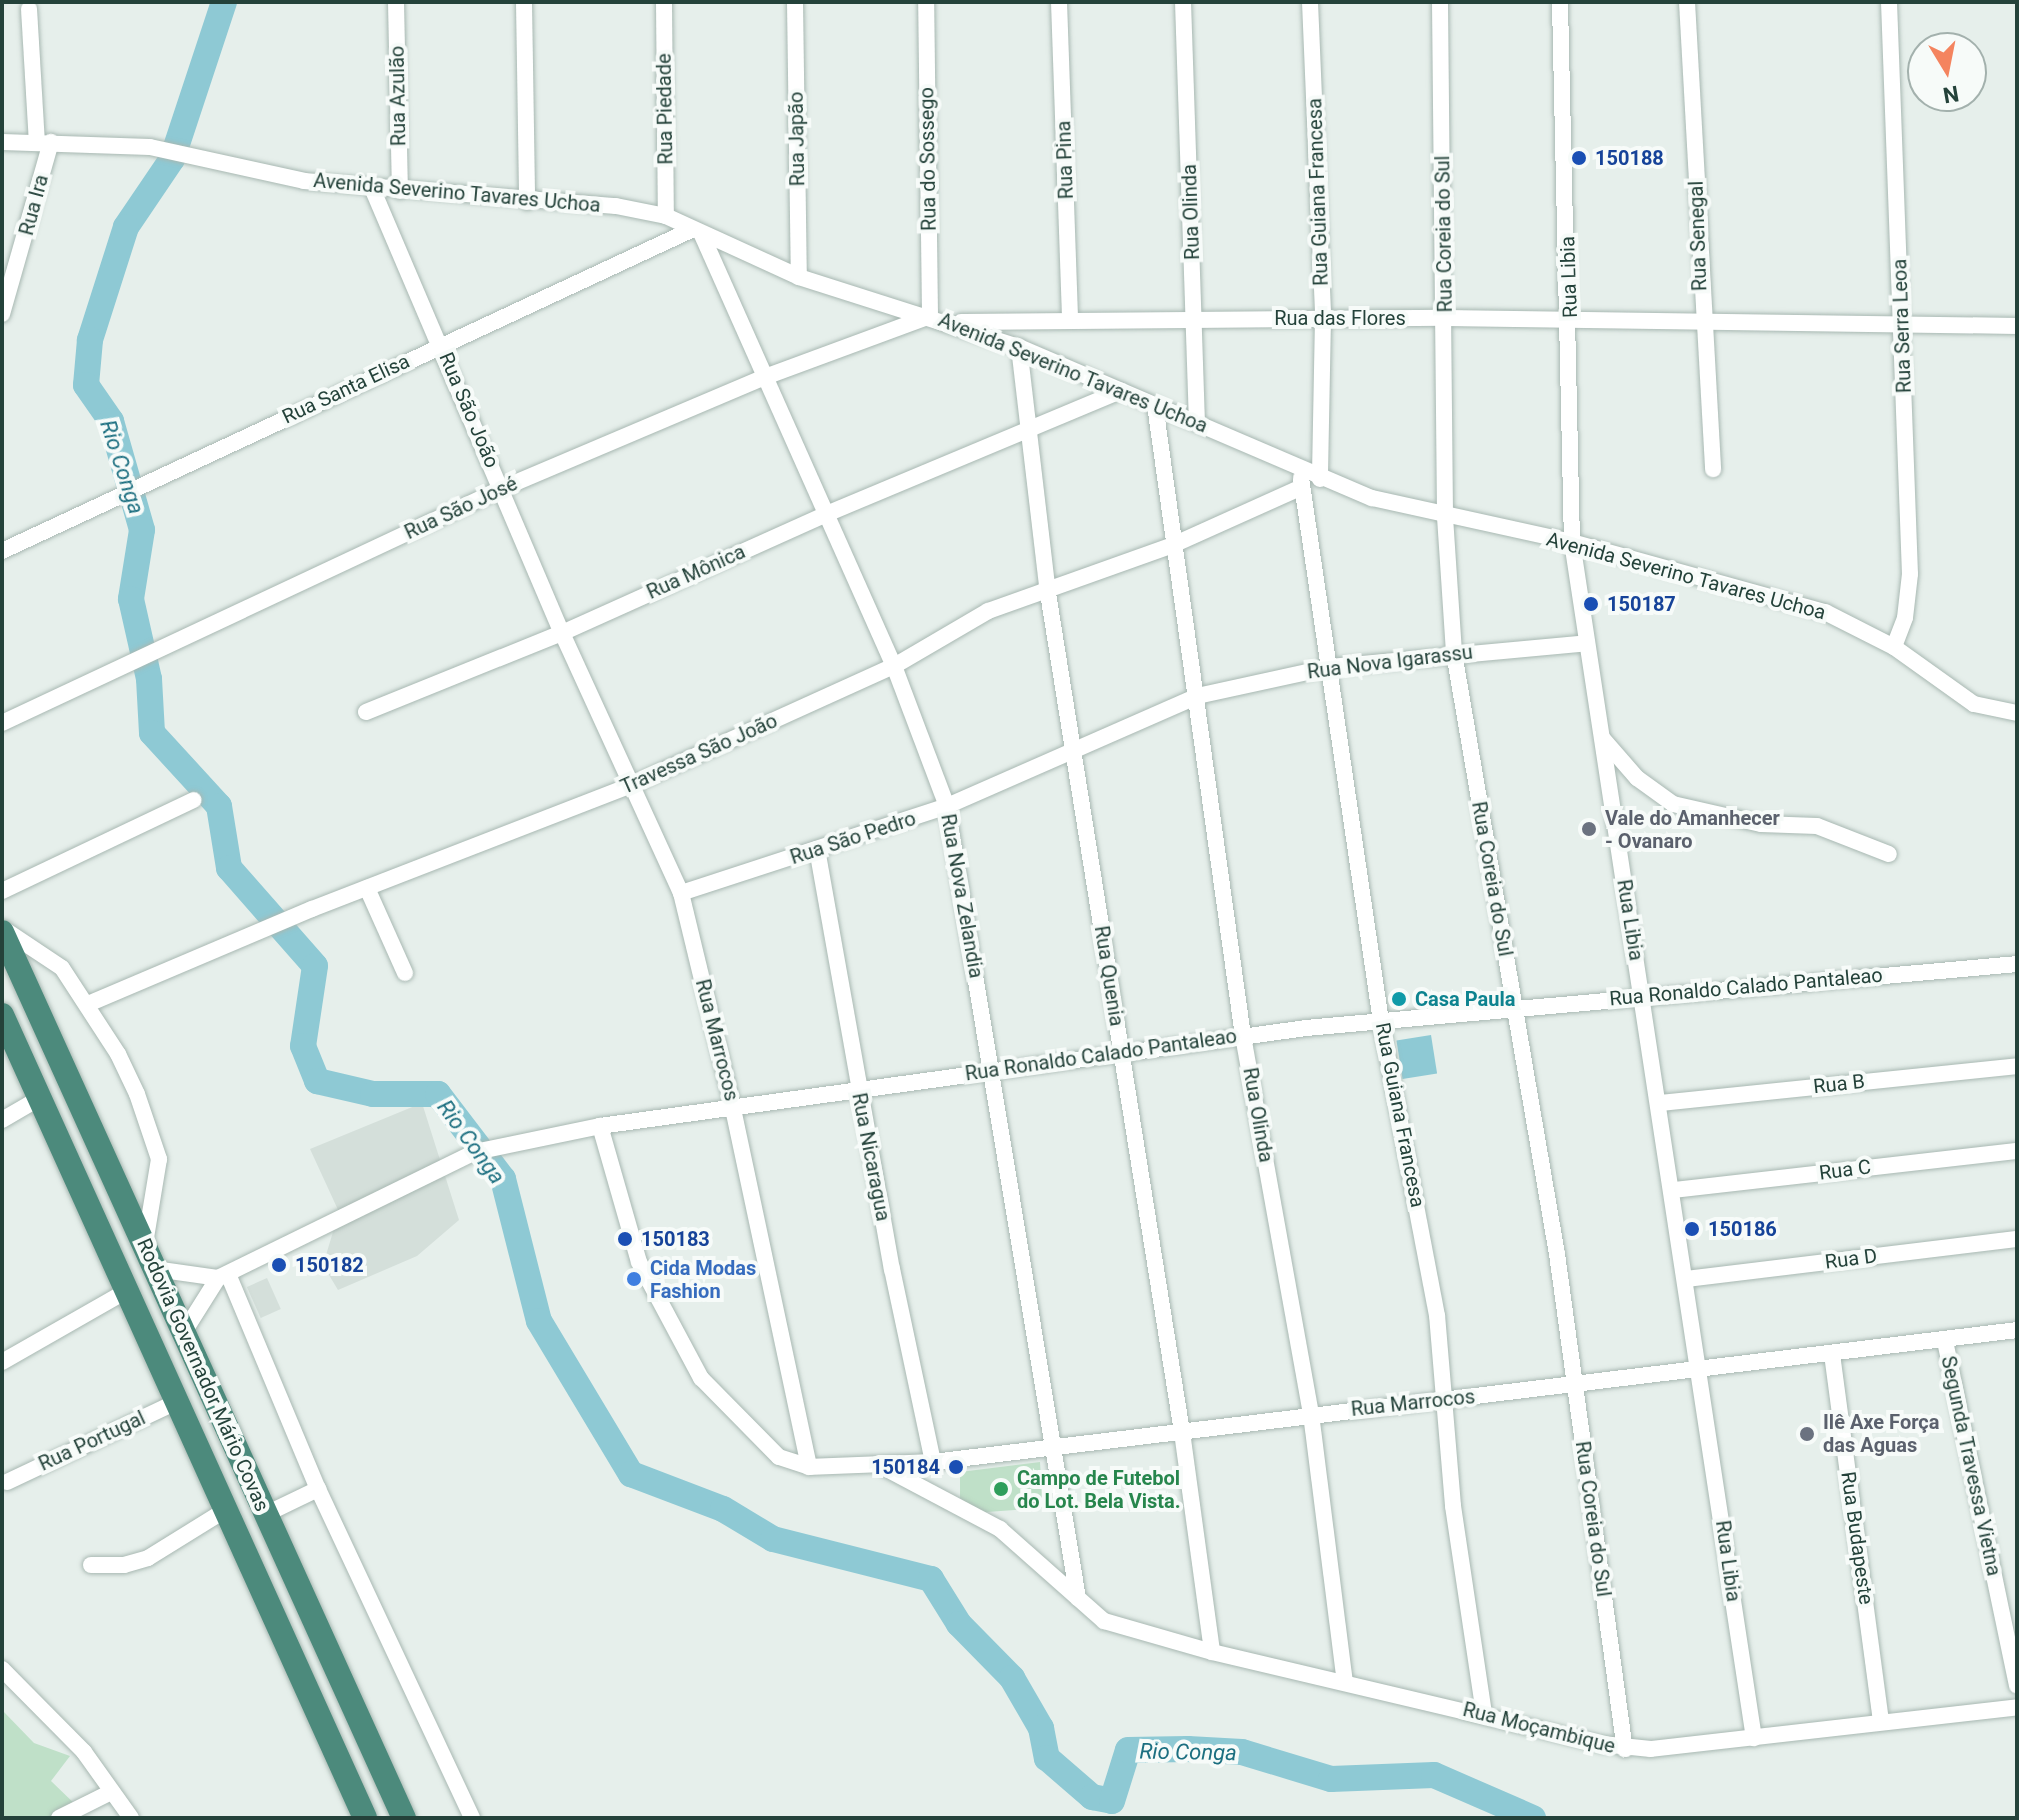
<!DOCTYPE html>
<html>
<head>
<meta charset="utf-8">
<style>
	body { margin:0 }
	#map { position:relative; width:2019px; height:1820px; overflow:hidden; background:#e6efeb; font-family:Roboto,sans-serif }
	div>[style] { position:absolute }
	[style*='--x'] { left:calc(var(--x)*1px); top:calc(var(--y)*1px); width:calc(var(--w)*1px); rotate:calc(var(--a)*1deg) }
	.built>* { inset:0; background:#d4dfda; transform-origin:0 0 }
	.green>* { inset:0; background:#bfe0c8 }
	.water>* { inset:0; background:#8ec9d4; transform-origin:0 0 }
	.river>* { height:26px; margin:-13px; padding:0 13px; transform-origin:13px; border-radius:13px; background:#8ec9d4 }
	.roads { filter:drop-shadow(0 0 2px #a8b8b2) drop-shadow(0 0 2px #a8b8b2) }
	.minor>* { height:16px; margin:-8px; padding:0 8px; transform-origin:8px; border-radius:8px; background:#fff }
	.trunk>* { height:24px; margin:-12px; padding:0 12px; transform-origin:12px; border-radius:12px; background:#4c8a7c }
	.dots>* { width:22px; height:22px; translate:-50% -50%; box-sizing:border-box; border:4px solid #f7fbf9; border-radius:50% }
	span { translate:-50% -50%; white-space:nowrap; text-align:center; line-height:1.15; -webkit-text-stroke:8px #f7fbf9; paint-order:stroke }
	.street-label { font-size:20px; color:#24423a }
	.transit-label { font-size:20px; color:#164399; font-weight:700 }
	.left { translate:0 -50%; text-align:left }
	.right { translate:-100% -50%; text-align:right }
	.worship-label { font-size:20px; color:#5b616d; font-weight:700 }
	.culture-label { font-size:20px; color:#0d838f; font-weight:700 }
	.shop-label { font-size:20px; color:#366cbe; font-weight:700 }
	.leisure-label { font-size:20px; color:#27864d; font-weight:700 }
	.water-label { font-size:22px; color:#1c6f80; font-style:italic }
	.frame { position:absolute; inset:0; border:4px solid #24423a; pointer-events:none }
	.north { position:absolute; left:1907px; top:32px; width:80px; height:80px; box-sizing:border-box; background:#f7fbf9; border:2px solid #a3b1ad; border-radius:50%; rotate:170deg; font-size:22px; font-weight:700; line-height:32px; text-align:center; color:#24423a }
	.north::after { content:''; display:block; margin:auto; width:28px; height:36px; background:#f4845f; clip-path:polygon(50% 0,100% 100%,50% 72%,0 100%) }
</style>
</head>
<body>
<div id="map">
	<div class="built">
		<i style="clip-path:polygon(422px 1103px,459px 1220px,417px 1256px,338px 1290px,323px 1265px,339px 1212px,310px 1149px)"></i>
		<i style="left:267px;top:1278px;width:34px;height:22px;rotate:66deg"></i>
	</div>
	<div class="green">
		<i style="clip-path:polygon(1040px 1462px,1043px 1508px,973px 1513px,960px 1505px,960px 1472px)"></i>
		<i style="clip-path:polygon(2px 1710px,34px 1743px,70px 1756px,51px 1781px,79px 1808px,58px 1818px,2px 1818px)"></i>
	</div>
	<div class="water">
		<i style="left:1431px;top:1035px;width:39px;height:35px;rotate:81deg"></i>
	</div>
	<div class="river">
		<i style="--x:224;--y:2;--w:165;--a:108.3"></i>
		<i style="--x:172;--y:159;--w:82;--a:124.1"></i>
		<i style="--x:126;--y:227;--w:119;--a:107.7"></i>
		<i style="--x:90;--y:340;--w:45;--a:95.1"></i>
		<i style="--x:86;--y:385;--w:44;--a:55.2"></i>
		<i style="--x:111;--y:421;--w:113;--a:74.1"></i>
		<i style="--x:142;--y:530;--w:70;--a:99.1"></i>
		<i style="--x:131;--y:599;--w:82;--a:77.3"></i>
		<i style="--x:149;--y:679;--w:54;--a:86.8"></i>
		<i style="--x:152;--y:733;--w:99;--a:47.5"></i>
		<i style="--x:219;--y:806;--w:63;--a:80.8"></i>
		<i style="--x:229;--y:868;--w:130;--a:48.7"></i>
		<i style="--x:315;--y:966;--w:81;--a:98.5"></i>
		<i style="--x:303;--y:1046;--w:38;--a:68"></i>
		<i style="--x:317;--y:1081;--w:57;--a:13.1"></i>
		<i style="--x:373;--y:1094;--w:65;--a:0"></i>
		<i style="--x:438;--y:1094;--w:107;--a:52.6"></i>
		<i style="--x:503;--y:1179;--w:146;--a:75.8"></i>
		<i style="--x:539;--y:1321;--w:179;--a:59"></i>
		<i style="--x:631;--y:1474;--w:98;--a:20.8"></i>
		<i style="--x:723;--y:1509;--w:58;--a:31"></i>
		<i style="--x:773;--y:1539;--w:163;--a:14.2"></i>
		<i style="--x:931;--y:1579;--w:53;--a:58.1"></i>
		<i style="--x:959;--y:1624;--w:76;--a:45.5"></i>
		<i style="--x:1012;--y:1678;--w:58;--a:59.9"></i>
		<i style="--x:1041;--y:1728;--w:31;--a:79"></i>
		<i style="--x:1047;--y:1758;--w:60;--a:40.9"></i>
		<i style="--x:1092;--y:1797;--w:20;--a:11"></i>
		<i style="--x:1112;--y:1801;--w:53;--a:-72.6"></i>
		<i style="--x:1128;--y:1750;--w:60;--a:-1"></i>
		<i style="--x:1188;--y:1749;--w:54;--a:3.2"></i>
		<i style="--x:1242;--y:1752;--w:93;--a:16.9"></i>
		<i style="--x:1331;--y:1779;--w:103;--a:-2.2"></i>
		<i style="--x:1434;--y:1775;--w:108;--a:23.5"></i>
	</div>
	<div class="roads">
		<div class="minor">
			<i style="--x:396;--y:2;--w:189;--a:88.8"></i>
			<i style="--x:524;--y:2;--w:200;--a:89.1"></i>
			<i style="--x:664;--y:2;--w:214;--a:89.5"></i>
			<i style="--x:795;--y:2;--w:275;--a:89.2"></i>
			<i style="--x:1059;--y:2;--w:316;--a:88"></i>
			<i style="--x:1183;--y:2;--w:419;--a:88.1"></i>
			<i style="--x:1310;--y:2;--w:316;--a:87.6"></i>
			<i style="--x:1323;--y:318;--w:161;--a:91.1"></i>
			<i style="--x:1440;--y:2;--w:515;--a:89.44"></i>
			<i style="--x:1445;--y:517;--w:136;--a:86.2"></i>
			<i style="--x:1454;--y:653;--w:610;--a:80.28"></i>
			<i style="--x:1557;--y:1254;--w:500;--a:82.2"></i>
			<i style="--x:1560;--y:2;--w:540;--a:88.73"></i>
			<i style="--x:1572;--y:542;--w:1210;--a:81.35"></i>
			<i style="--x:1687;--y:2;--w:468;--a:86.8"></i>
			<i style="--x:1889;--y:2;--w:572;--a:87.9"></i>
			<i style="--x:1910;--y:574;--w:44;--a:96.5"></i>
			<i style="--x:1905;--y:618;--w:31;--a:111"></i>
			<i style="--x:29;--y:9;--w:133;--a:86.6"></i>
			<i style="--x:2;--y:142;--w:148;--a:1.9"></i>
			<i style="--x:150;--y:147;--w:158;--a:12.4"></i>
			<i style="--x:304;--y:181;--w:313;--a:4.6"></i>
			<i style="--x:616;--y:206;--w:51;--a:11.3"></i>
			<i style="--x:666;--y:216;--w:146;--a:24.6"></i>
			<i style="--x:799;--y:277;--w:231;--a:17.7"></i>
			<i style="--x:1019;--y:347;--w:384;--a:23.2"></i>
			<i style="--x:1372;--y:498;--w:205;--a:12.4"></i>
			<i style="--x:1572;--y:542;--w:263;--a:15.5"></i>
			<i style="--x:1825;--y:612;--w:77;--a:26.9"></i>
			<i style="--x:1894;--y:647;--w:98;--a:35.5"></i>
			<i style="--x:1974;--y:704;--w:44;--a:11.8"></i>
			<i style="--x:372;--y:188;--w:484;--a:66.9"></i>
			<i style="--x:562;--y:633;--w:286;--a:65.4"></i>
			<i style="--x:681;--y:893;--w:217;--a:76.4"></i>
			<i style="--x:732;--y:1104;--w:371;--a:78"></i>
			<i style="--x:809;--y:1467;--w:124;--a:-2.3"></i>
			<i style="--x:933;--y:1462;--w:1092;--a:-6.94"></i>
			<i style="--x:702;--y:235;--w:472;--a:66"></i>
			<i style="--x:894;--y:666;--w:150;--a:69.3"></i>
			<i style="--x:947;--y:806;--w:803;--a:80.61"></i>
			<i style="--x:2;--y:314;--w:179;--a:-74.1"></i>
			<i style="--x:961;--y:322;--w:484;--a:-0.5"></i>
			<i style="--x:1445;--y:318;--w:572;--a:0.8"></i>
			<i style="--x:1019;--y:347;--w:242;--a:83.3"></i>
			<i style="--x:1047;--y:587;--w:856;--a:80.92"></i>
			<i style="--x:1182;--y:1432;--w:222;--a:82.2"></i>
			<i style="--x:1155;--y:405;--w:637;--a:82.06"></i>
			<i style="--x:1243;--y:1036;--w:384;--a:79.8"></i>
			<i style="--x:1311;--y:1414;--w:270;--a:82.8"></i>
			<i style="--x:1301;--y:478;--w:550;--a:81.63"></i>
			<i style="--x:1381;--y:1022;--w:298;--a:79.2"></i>
			<i style="--x:1437;--y:1315;--w:192;--a:85.2"></i>
			<i style="--x:1453;--y:1506;--w:210;--a:81.5"></i>
			<i style="--x:2;--y:551;--w:760;--a:-24.98"></i>
			<i style="--x:366;--y:712;--w:211;--a:-22"></i>
			<i style="--x:562;--y:633;--w:287;--a:-24.2"></i>
			<i style="--x:824;--y:515;--w:322;--a:-22.7"></i>
			<i style="--x:2;--y:723;--w:553;--a:-25.13"></i>
			<i style="--x:503;--y:488;--w:285;--a:-23"></i>
			<i style="--x:765;--y:377;--w:176;--a:-20.3"></i>
			<i style="--x:930;--y:316;--w:314;--a:-90.7"></i>
			<i style="--x:1603;--y:739;--w:52;--a:48.9"></i>
			<i style="--x:1637;--y:778;--w:44;--a:35.8"></i>
			<i style="--x:1673;--y:804;--w:90;--a:12.8"></i>
			<i style="--x:1761;--y:824;--w:56;--a:2"></i>
			<i style="--x:1817;--y:826;--w:77;--a:21.3"></i>
			<i style="--x:817;--y:849;--w:427;--a:79.9"></i>
			<i style="--x:892;--y:1269;--w:197;--a:78"></i>
			<i style="--x:367;--y:888;--w:93;--a:65.9"></i>
			<i style="--x:2;--y:891;--w:212;--a:-25.4"></i>
			<i style="--x:681;--y:893;--w:280;--a:-18.1"></i>
			<i style="--x:947;--y:806;--w:273;--a:-23.7"></i>
			<i style="--x:1197;--y:696;--w:136;--a:-12.3"></i>
			<i style="--x:1330;--y:667;--w:258;--a:-5.3"></i>
			<i style="--x:2;--y:928;--w:72;--a:33.7"></i>
			<i style="--x:62;--y:968;--w:103;--a:56.9"></i>
			<i style="--x:118;--y:1054;--w:44;--a:64.6"></i>
			<i style="--x:137;--y:1094;--w:69;--a:71.3"></i>
			<i style="--x:159;--y:1159;--w:86;--a:99.4"></i>
			<i style="--x:88;--y:1004;--w:243;--a:-23"></i>
			<i style="--x:312;--y:909;--w:340;--a:-21.2"></i>
			<i style="--x:629;--y:786;--w:291;--a:-24.4"></i>
			<i style="--x:894;--y:666;--w:109;--a:-30.3"></i>
			<i style="--x:988;--y:611;--w:196;--a:-19.6"></i>
			<i style="--x:1173;--y:545;--w:141;--a:-24.2"></i>
			<i style="--x:1661;--y:1103;--w:358;--a:-5.9"></i>
			<i style="--x:2;--y:1120;--w:44;--a:-30.1"></i>
			<i style="--x:600;--y:1126;--w:141;--a:74"></i>
			<i style="--x:639;--y:1262;--w:132;--a:61.9"></i>
			<i style="--x:701;--y:1378;--w:111;--a:45.4"></i>
			<i style="--x:779;--y:1457;--w:32;--a:18"></i>
			<i style="--x:1674;--y:1190;--w:345;--a:-6.5"></i>
			<i style="--x:155;--y:1269;--w:64;--a:8.1"></i>
			<i style="--x:228;--y:1274;--w:233;--a:67.3"></i>
			<i style="--x:318;--y:1489;--w:363;--a:64.9"></i>
			<i style="--x:218;--y:1278;--w:286;--a:-26.1"></i>
			<i style="--x:475;--y:1152;--w:128;--a:-11.7"></i>
			<i style="--x:600;--y:1126;--w:713;--a:-7.9"></i>
			<i style="--x:1306;--y:1028;--w:714;--a:-5.14"></i>
			<i style="--x:1686;--y:1279;--w:333;--a:-6.9"></i>
			<i style="--x:184;--y:1332;--w:64;--a:-57.8"></i>
			<i style="--x:1945;--y:1341;--w:352;--a:78.2"></i>
			<i style="--x:1832;--y:1354;--w:371;--a:82.4"></i>
			<i style="--x:2;--y:1362;--w:145;--a:-29.7"></i>
			<i style="--x:881;--y:1466;--w:135;--a:27.9"></i>
			<i style="--x:1000;--y:1529;--w:139;--a:41.5"></i>
			<i style="--x:1104;--y:1621;--w:112;--a:16"></i>
			<i style="--x:1212;--y:1652;--w:401;--a:13.3"></i>
			<i style="--x:1602;--y:1744;--w:49;--a:5.8"></i>
			<i style="--x:1651;--y:1749;--w:368;--a:-6.5"></i>
			<i style="--x:7;--y:1482;--w:189;--a:-25.3"></i>
			<i style="--x:266;--y:1514;--w:58;--a:-25.7"></i>
			<i style="--x:91;--y:1565;--w:33;--a:0"></i>
			<i style="--x:124;--y:1565;--w:25;--a:-16"></i>
			<i style="--x:148;--y:1558;--w:93;--a:-31.8"></i>
			<i style="--x:2;--y:1669;--w:117;--a:45.3"></i>
			<i style="--x:84;--y:1752;--w:81;--a:54.5"></i>
			<i style="--x:59;--y:1818;--w:58;--a:-26.6"></i>
		</div>
		<div class="trunk">
			<i style="--x:2;--y:932;--w:973;--a:65.6"></i>
			<i style="--x:2;--y:1015;--w:881;--a:65.67"></i>
		</div>
	</div>
	<div class="dots">
		<i style="left:1579px;top:158px;background:#1a4fb4"></i>
		<i style="left:1591px;top:604px;background:#1a4fb4"></i>
		<i style="left:1589px;top:829px;background:#6b7280"></i>
		<i style="left:1399px;top:999px;background:#0f9aa8"></i>
		<i style="left:1692px;top:1229px;background:#1a4fb4"></i>
		<i style="left:625px;top:1239px;background:#1a4fb4"></i>
		<i style="left:279px;top:1265px;background:#1a4fb4"></i>
		<i style="left:634px;top:1279px;background:#3f7fe0"></i>
		<i style="left:1807px;top:1434px;background:#6b7280"></i>
		<i style="left:956px;top:1467px;background:#1a4fb4"></i>
		<i style="left:1001px;top:1489px;background:#2e9e5b"></i>
	</div>
	<div class="street-label">
		<span style="left:398px;top:96px;rotate:-91deg">Rua Azulão</span>
		<span style="left:665px;top:109px;rotate:-91deg">Rua Piedade</span>
		<span style="left:797px;top:139px;rotate:-91deg">Rua Japão</span>
		<span style="left:928px;top:159px;rotate:-91deg">Rua do Sossego</span>
		<span style="left:1065px;top:160px;rotate:-92deg">Rua Pina</span>
		<span style="left:1318px;top:192px;rotate:-92deg">Rua Guiana Francesa</span>
		<span style="left:457px;top:193px;rotate:5deg">Avenida Severino Tavares Uchoa</span>
		<span style="left:34px;top:205px;rotate:-75deg">Rua Ira</span>
		<span style="left:1191px;top:212px;rotate:-92deg">Rua Olinda</span>
		<span style="left:1444px;top:234px;rotate:-91deg">Rua Coreia do Sul</span>
		<span style="left:1698px;top:236px;rotate:-92deg">Rua Senegal</span>
		<span style="left:1569px;top:277px;rotate:-92deg">Rua Libia</span>
		<span style="left:1340px;top:318px">Rua das Flores</span>
		<span style="left:1902px;top:326px;rotate:-92deg">Rua Serra Leoa</span>
		<span style="left:1073px;top:373px;rotate:22deg">Avenida Severino Tavares Uchoa</span>
		<span style="left:346px;top:389px;rotate:-25deg">Rua Santa Elisa</span>
		<span style="left:469px;top:410px;rotate:67deg">Rua São João</span>
		<span style="left:461px;top:508px;rotate:-25deg">Rua São José</span>
		<span style="left:696px;top:572px;rotate:-24deg">Rua Mônica</span>
		<span style="left:1686px;top:576px;rotate:15deg">Avenida Severino Tavares Uchoa</span>
		<span style="left:1390px;top:662px;rotate:-7deg">Rua Nova Igarassu</span>
		<span style="left:699px;top:754px;rotate:-24deg">Travessa São João</span>
		<span style="left:853px;top:838px;rotate:-18deg">Rua São Pedro</span>
		<span style="left:1492px;top:879px;rotate:80deg">Rua Coreia do Sul</span>
		<span style="left:962px;top:896px;rotate:80deg">Rua Nova Zelandia</span>
		<span style="left:1630px;top:920px;rotate:81deg">Rua Libia</span>
		<span style="left:1109px;top:976px;rotate:81deg">Rua Quenia</span>
		<span style="left:1746px;top:987px;rotate:-5deg">Rua Ronaldo Calado Pantaleao</span>
		<span style="left:717px;top:1040px;rotate:76deg">Rua Marrocos</span>
		<span style="left:1101px;top:1055px;rotate:-8deg">Rua Ronaldo Calado Pantaleao</span>
		<span style="left:1839px;top:1084px;rotate:-6deg">Rua B</span>
		<span style="left:1258px;top:1115px;rotate:80deg">Rua Olinda</span>
		<span style="left:1400px;top:1115px;rotate:79deg">Rua Guiana Francesa</span>
		<span style="left:871px;top:1157px;rotate:79deg">Rua Nicaragua</span>
		<span style="left:1845px;top:1170px;rotate:-7deg">Rua C</span>
		<span style="left:1851px;top:1259px;rotate:-7deg">Rua D</span>
		<span style="left:203px;top:1375px;rotate:66deg">Rodovia Governador Mário Covas</span>
		<span style="left:1413px;top:1403px;rotate:-6deg">Rua Marrocos</span>
		<span style="left:92px;top:1441px;rotate:-25deg">Rua Portugal</span>
		<span style="left:1971px;top:1466px;rotate:78deg">Segunda Travessa Vietna</span>
		<span style="left:1593px;top:1519px;rotate:82deg">Rua Coreia do Sul</span>
		<span style="left:1857px;top:1538px;rotate:82deg">Rua Budapeste</span>
		<span style="left:1728px;top:1561px;rotate:82deg">Rua Libia</span>
		<span style="left:1539px;top:1728px;rotate:14deg">Rua Moçambique</span>
	</div>
	<div class="transit-label">
		<span class="left" style="left:1595px;top:158px">150188</span>
		<span class="left" style="left:1607px;top:604px">150187</span>
		<span class="left" style="left:1708px;top:1229px">150186</span>
		<span class="left" style="left:641px;top:1239px">150183</span>
		<span class="left" style="left:295px;top:1265px">150182</span>
		<span class="right" style="left:940px;top:1467px">150184</span>
	</div>
	<div class="worship-label">
		<span class="left" style="left:1605px;top:830px">Vale do Amanhecer<br>- Ovanaro</span>
		<span class="left" style="left:1823px;top:1434px">Ilê Axe Força<br>das Aguas</span>
	</div>
	<div class="culture-label">
		<span class="left" style="left:1415px;top:999px">Casa Paula</span>
	</div>
	<div class="shop-label">
		<span class="left" style="left:650px;top:1280px">Cida Modas<br>Fashion</span>
	</div>
	<div class="leisure-label">
		<span class="left" style="left:1017px;top:1490px">Campo de Futebol<br>do Lot. Bela Vista.</span>
	</div>
	<div class="water-label">
		<span style="left:122px;top:467px;rotate:72deg">Rio Conga</span>
		<span style="left:471px;top:1142px;rotate:54deg">Rio Conga</span>
		<span style="left:1188px;top:1752px;rotate:1deg">Rio Conga</span>
	</div>
	<div class="frame"></div>
	<div class="north">N</div>
</div>
</body>
</html>
